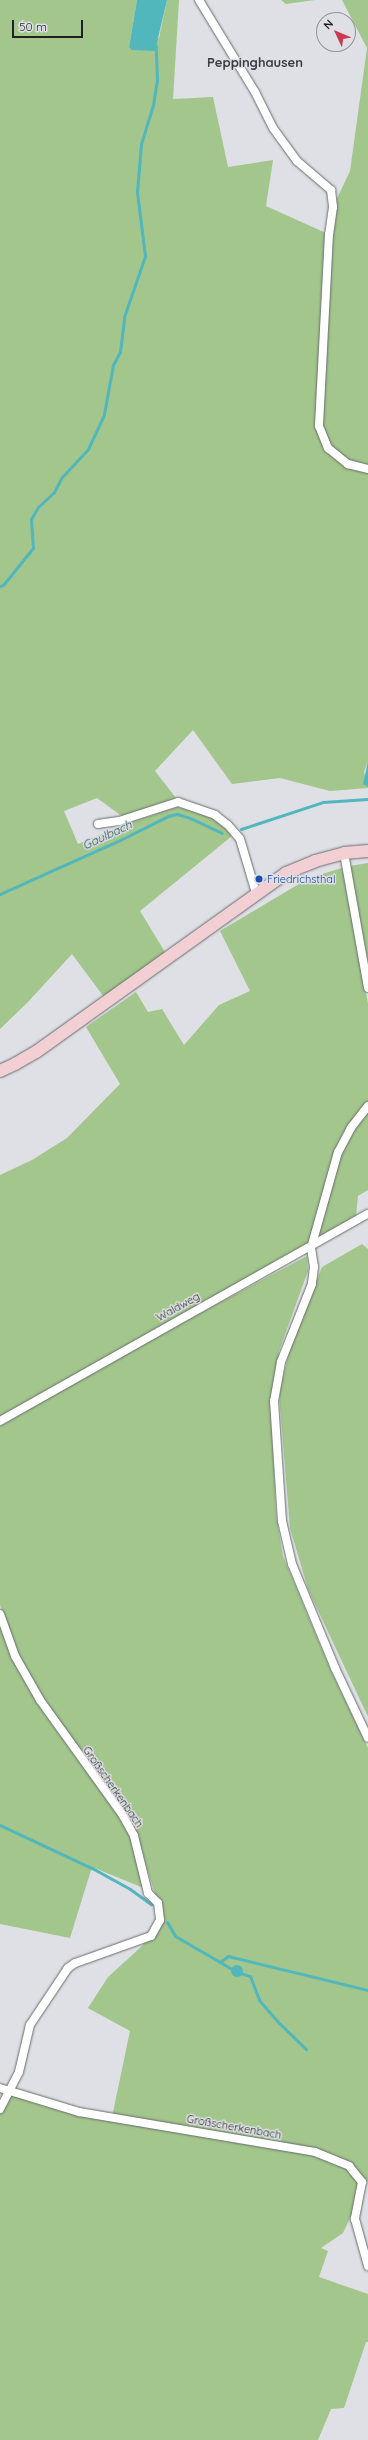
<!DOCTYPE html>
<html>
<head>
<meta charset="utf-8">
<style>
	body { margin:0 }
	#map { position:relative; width:368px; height:2440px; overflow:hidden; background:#dee0e5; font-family:Quicksand,sans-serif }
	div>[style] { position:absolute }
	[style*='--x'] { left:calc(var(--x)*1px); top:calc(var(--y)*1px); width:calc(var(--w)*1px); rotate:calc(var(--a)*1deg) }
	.green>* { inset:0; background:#a2c68b }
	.water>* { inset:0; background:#52b7bd }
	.round { border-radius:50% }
	.stream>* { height:3px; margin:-1.5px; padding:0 1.5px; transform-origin:1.5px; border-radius:1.5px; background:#52b7bd }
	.roads { filter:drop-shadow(0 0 1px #696b6e) drop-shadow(0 0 1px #696b6e) }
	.street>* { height:8px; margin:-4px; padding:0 4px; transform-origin:4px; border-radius:4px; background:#fff }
	.secondary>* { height:12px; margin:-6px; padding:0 6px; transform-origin:6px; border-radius:6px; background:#f1cfd3 }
	.dots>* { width:11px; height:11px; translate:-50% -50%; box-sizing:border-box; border:2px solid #dee0e5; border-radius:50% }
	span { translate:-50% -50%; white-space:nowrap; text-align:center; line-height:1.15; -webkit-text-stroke:3px #dee0e5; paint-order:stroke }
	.transit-label { font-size:11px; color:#164399 }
	.left { translate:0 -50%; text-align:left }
	.street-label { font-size:11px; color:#1f2021 }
	.water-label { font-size:12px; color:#1a484b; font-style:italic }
	.quarter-label { font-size:13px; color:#3a3b3f; font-weight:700 }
	.north { position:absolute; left:316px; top:12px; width:40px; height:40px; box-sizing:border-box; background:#dee0e5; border:1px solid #929397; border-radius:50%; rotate:314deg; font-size:11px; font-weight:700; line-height:16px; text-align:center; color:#1f2021 }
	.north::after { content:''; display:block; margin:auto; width:14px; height:18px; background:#c9394f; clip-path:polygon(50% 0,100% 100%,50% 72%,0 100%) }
	.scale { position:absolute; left:12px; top:20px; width:71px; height:18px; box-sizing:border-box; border:2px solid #1f2021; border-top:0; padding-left:5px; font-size:12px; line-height:14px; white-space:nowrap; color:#1f2021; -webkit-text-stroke:3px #dee0e5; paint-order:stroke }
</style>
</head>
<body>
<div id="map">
	<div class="green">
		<i style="clip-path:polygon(0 0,137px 0,129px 47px,159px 38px,167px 0,179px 0,173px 99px,213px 97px,228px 167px,273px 160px,266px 206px,328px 234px,333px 207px,350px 171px,367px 48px,342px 0,368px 0,368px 761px,364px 772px,368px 788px,330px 791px,280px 778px,232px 784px,193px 730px,155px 771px,176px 798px,123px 817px,97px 798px,64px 811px,78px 844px,123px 825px,177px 807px,208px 815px,223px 825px,232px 836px,140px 911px,165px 952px,104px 997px,72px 954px,28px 1002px,0 1029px)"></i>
		<i style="clip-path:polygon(281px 0,315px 0,286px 4px)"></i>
		<i style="clip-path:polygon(368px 863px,368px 969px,350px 866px)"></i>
		<i style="clip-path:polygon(342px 868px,368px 1003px,368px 1102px,348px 1126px,309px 1245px,0 1417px,0 1175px,32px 1160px,67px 1138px,120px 1084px,86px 1027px,136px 992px,148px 1012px,162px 1009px,184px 1045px,219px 1005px,250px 991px,220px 931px,309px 878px)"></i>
		<i style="clip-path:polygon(368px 1111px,368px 1190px,358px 1196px,356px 1216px,317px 1239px,340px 1153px,353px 1130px)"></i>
		<i style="clip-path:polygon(362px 1244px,368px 1249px,368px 1717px,308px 1589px,290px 1528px,279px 1394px,291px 1344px,322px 1267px)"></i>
		<i style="clip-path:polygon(307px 1256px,308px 1271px,279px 1351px,271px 1399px,276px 1515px,283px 1556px,331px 1671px,368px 1748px,368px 2180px,343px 2233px,321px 2248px,328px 2251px,319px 2277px,368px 2294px,368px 2342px,366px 2342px,344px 2408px,331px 2409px,318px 2440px,0 2440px,0 2111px,10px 2090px,112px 2117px,130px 2031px,88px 2008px,108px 1977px,142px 1946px,160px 1920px,158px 1903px,136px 1835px,63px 1731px,16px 1654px,0 1605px,0 1426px,127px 1352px)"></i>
		<i style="clip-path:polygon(0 1621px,14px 1659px,121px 1815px,132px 1837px,146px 1889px,92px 1867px,70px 1938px,0 1924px)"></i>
	</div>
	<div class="water">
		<i style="clip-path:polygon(137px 0,167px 0,155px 51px,132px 50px,129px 47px)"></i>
		<i style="clip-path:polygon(368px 761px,368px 787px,363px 784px)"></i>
		<i class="round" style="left:231px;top:1965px;width:12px;height:12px"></i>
	</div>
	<div class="stream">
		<i style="--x:0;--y:586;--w:3;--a:-18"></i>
		<i style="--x:3;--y:585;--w:48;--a:-51"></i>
		<i style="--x:33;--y:548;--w:29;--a:-94"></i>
		<i style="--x:31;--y:519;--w:14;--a:-60"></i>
		<i style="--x:38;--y:507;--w:22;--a:-43"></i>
		<i style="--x:54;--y:492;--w:17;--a:-62"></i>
		<i style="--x:62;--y:477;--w:38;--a:-47"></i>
		<i style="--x:88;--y:449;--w:38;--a:-65"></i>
		<i style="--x:104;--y:414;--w:50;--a:-79.6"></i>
		<i style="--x:113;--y:365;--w:15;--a:-62"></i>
		<i style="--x:120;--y:352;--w:35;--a:-83"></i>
		<i style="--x:124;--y:317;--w:65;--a:-71"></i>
		<i style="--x:145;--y:256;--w:64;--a:-97.1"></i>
		<i style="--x:137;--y:192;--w:48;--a:-85.2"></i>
		<i style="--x:141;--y:144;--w:41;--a:-72.9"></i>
		<i style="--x:153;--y:105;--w:24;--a:-81"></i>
		<i style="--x:157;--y:81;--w:35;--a:-92"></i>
		<i style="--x:241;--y:829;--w:86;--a:-18.2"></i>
		<i style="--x:323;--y:802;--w:45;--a:-3.8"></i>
		<i style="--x:0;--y:894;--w:132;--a:-24.2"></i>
		<i style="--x:120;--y:840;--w:54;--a:-26.6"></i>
		<i style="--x:168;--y:816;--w:9;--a:-13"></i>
		<i style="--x:177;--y:814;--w:14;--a:17"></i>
		<i style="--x:190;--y:818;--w:35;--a:25"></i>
		<i style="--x:0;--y:1825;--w:102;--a:25.1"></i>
		<i style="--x:92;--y:1868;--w:43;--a:28.9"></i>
		<i style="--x:130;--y:1889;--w:26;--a:36"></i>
		<i style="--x:167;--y:1922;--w:16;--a:60"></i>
		<i style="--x:175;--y:1936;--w:52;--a:30"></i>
		<i style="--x:220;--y:1962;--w:10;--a:-37"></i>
		<i style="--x:228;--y:1956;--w:144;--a:13.7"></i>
		<i style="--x:220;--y:1962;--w:17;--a:31"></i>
		<i style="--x:240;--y:1973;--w:10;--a:17"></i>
		<i style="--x:250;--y:1976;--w:26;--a:69"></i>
		<i style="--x:259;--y:2000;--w:29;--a:49"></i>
		<i style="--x:278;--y:2022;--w:39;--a:44"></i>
	</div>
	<div class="roads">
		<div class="street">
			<i style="--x:199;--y:0;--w:108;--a:58.7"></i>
			<i style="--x:255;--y:92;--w:40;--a:63.4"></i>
			<i style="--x:273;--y:128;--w:41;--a:54"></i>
			<i style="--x:297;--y:161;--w:45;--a:40.5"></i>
			<i style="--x:331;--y:190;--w:17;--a:83"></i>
			<i style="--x:333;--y:207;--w:27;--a:98"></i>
			<i style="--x:329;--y:234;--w:192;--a:93"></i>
			<i style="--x:319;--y:426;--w:24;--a:68"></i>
			<i style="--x:328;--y:448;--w:26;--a:39"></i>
			<i style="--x:348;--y:464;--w:21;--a:14"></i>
			<i style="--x:98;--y:824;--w:21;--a:-8"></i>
			<i style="--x:119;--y:821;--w:62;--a:-17.9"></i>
			<i style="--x:178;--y:802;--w:39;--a:19"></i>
			<i style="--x:215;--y:815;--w:16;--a:38"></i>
			<i style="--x:228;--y:825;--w:18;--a:49"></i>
			<i style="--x:240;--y:839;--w:56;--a:73.5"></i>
			<i style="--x:344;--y:853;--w:137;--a:79.9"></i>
			<i style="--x:368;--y:1106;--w:28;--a:128"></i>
			<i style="--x:351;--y:1128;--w:27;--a:118"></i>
			<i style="--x:338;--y:1152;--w:100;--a:105.7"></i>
			<i style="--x:311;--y:1248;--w:19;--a:81"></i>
			<i style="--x:314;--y:1267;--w:17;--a:97"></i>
			<i style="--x:312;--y:1284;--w:84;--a:111.7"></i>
			<i style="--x:281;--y:1362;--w:40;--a:100"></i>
			<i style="--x:274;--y:1401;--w:120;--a:86.2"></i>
			<i style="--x:282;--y:1521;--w:44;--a:76.9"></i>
			<i style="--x:292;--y:1564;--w:113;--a:67.5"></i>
			<i style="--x:335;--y:1668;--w:77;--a:64.8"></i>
			<i style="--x:0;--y:1421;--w:422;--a:-29.4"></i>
			<i style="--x:0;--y:1614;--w:45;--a:70.3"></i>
			<i style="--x:15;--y:1656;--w:51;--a:60.4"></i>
			<i style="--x:40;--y:1700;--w:140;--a:54.3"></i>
			<i style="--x:122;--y:1814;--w:25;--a:61"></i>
			<i style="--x:134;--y:1836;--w:59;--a:76.2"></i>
			<i style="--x:148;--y:1893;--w:14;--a:45"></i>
			<i style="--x:158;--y:1903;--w:17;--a:83"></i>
			<i style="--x:160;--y:1920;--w:18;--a:119"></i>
			<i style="--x:151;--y:1936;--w:81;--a:160.4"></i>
			<i style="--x:75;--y:1963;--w:9;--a:144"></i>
			<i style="--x:68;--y:1968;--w:69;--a:123.7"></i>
			<i style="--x:30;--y:2025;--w:48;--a:103.2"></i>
			<i style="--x:19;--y:2072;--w:42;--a:117.2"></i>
			<i style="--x:0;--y:2088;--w:83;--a:16.9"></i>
			<i style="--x:79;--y:2112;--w:239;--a:9.6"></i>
			<i style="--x:315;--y:2152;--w:37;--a:22"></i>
			<i style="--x:349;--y:2166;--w:21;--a:51"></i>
			<i style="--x:362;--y:2182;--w:38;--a:101"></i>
			<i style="--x:355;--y:2219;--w:49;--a:74.5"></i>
		</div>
		<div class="secondary">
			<i style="--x:0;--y:1071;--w:17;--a:-25"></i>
			<i style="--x:15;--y:1064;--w:24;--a:-30"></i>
			<i style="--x:36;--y:1052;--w:307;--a:-35.6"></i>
			<i style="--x:286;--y:873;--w:31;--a:-22"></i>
			<i style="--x:315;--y:861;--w:30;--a:-15"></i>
			<i style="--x:344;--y:853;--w:24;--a:-5"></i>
		</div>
	</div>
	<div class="dots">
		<i style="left:259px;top:879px;background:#1a4fb4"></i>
	</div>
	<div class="transit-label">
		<span class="left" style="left:267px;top:879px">Friedrichsthal</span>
	</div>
	<div class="street-label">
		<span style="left:178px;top:1307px;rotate:-29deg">Waldweg</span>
		<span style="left:113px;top:1787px;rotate:55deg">Großscherkenbach</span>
		<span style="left:234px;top:2127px;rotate:10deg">Großscherkenbach</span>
	</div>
	<div class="water-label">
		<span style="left:107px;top:835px;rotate:-25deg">Gaulbach</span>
	</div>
	<div class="quarter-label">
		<span style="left:255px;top:62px">Peppinghausen</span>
	</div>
	<div class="north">N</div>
	<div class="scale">50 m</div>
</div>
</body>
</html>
